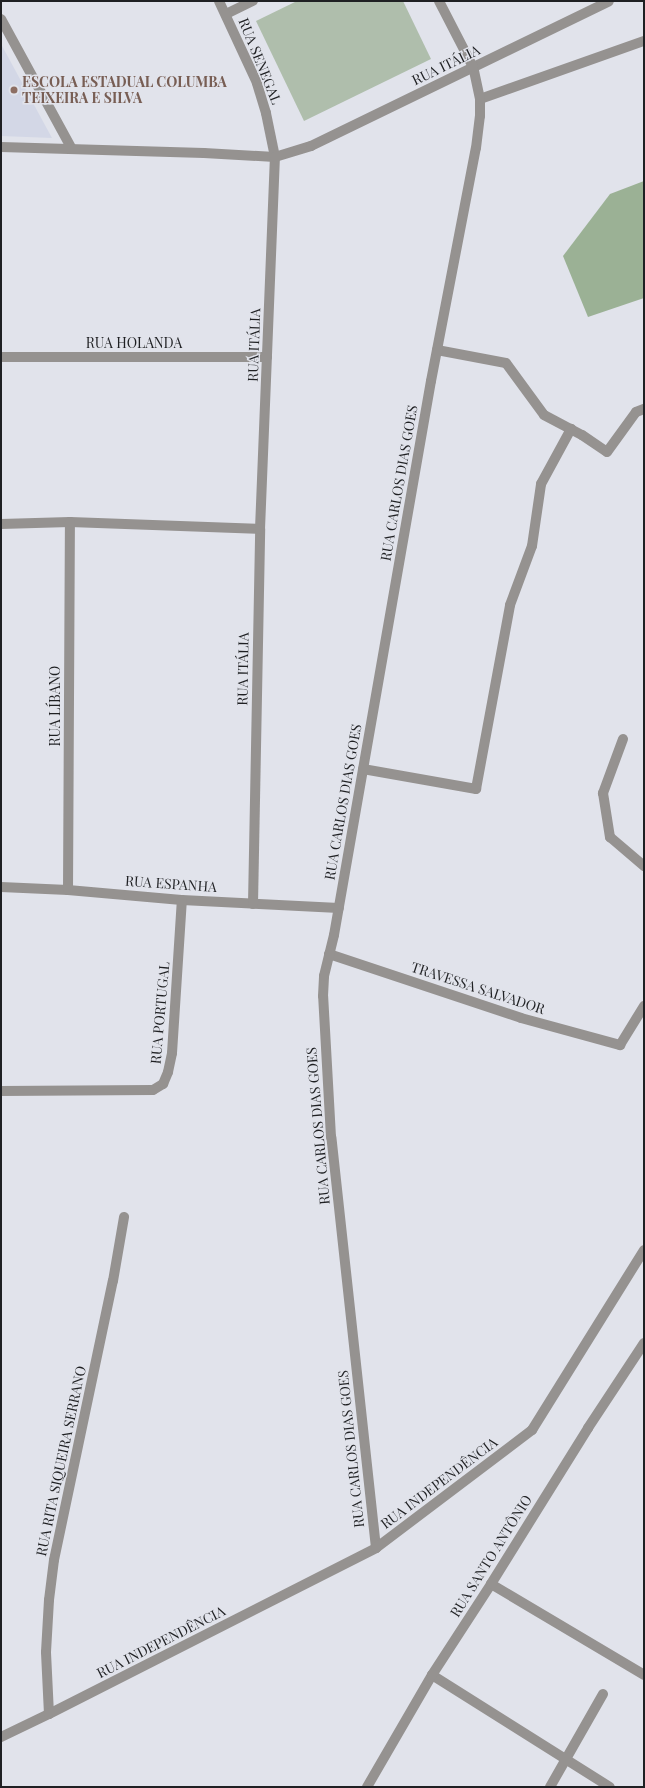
<!DOCTYPE html>
<html>
<head>
<meta charset="utf-8">
<style>
	body { margin:0 }
	#map { position:relative; width:645px; height:1788px; overflow:hidden; background:#e1e3eb; font-family:"Playfair Display",serif }
	div>[style] { position:absolute }
	[style*='--x'] { left:calc(var(--x)*1px); top:calc(var(--y)*1px); width:calc(var(--w)*1px); rotate:calc(var(--a)*1deg) }
	.built>* { inset:0; background:#d3d7e6 }
	.green>* { inset:0; background:#afbeac }
	.forest>* { inset:0; background:#9bb195 }
	.service>* { height:10px; margin:-5px; padding:0 5px; transform-origin:5px; border-radius:5px; background:#959290 }
	.pedestrian>* { height:10px; margin:-5px; padding:0 5px; transform-origin:5px; border-radius:5px; background:#959290 }
	.minor>* { height:10px; margin:-5px; padding:0 5px; transform-origin:5px; border-radius:5px; background:#959290 }
	.dots>* { width:11px; height:11px; translate:-50% -50%; box-sizing:border-box; border:2px solid #e1e3eb; border-radius:50% }
	span { translate:-50% -50%; white-space:nowrap; text-align:center; line-height:1.15; -webkit-text-stroke:3px #e1e3eb; paint-order:stroke }
	.street-label { font-size:14px; color:#1f2023 }
	.education-label { font-size:14px; color:#785e54; font-weight:700 }
	.left { translate:0 -50%; text-align:left }
	.frame { position:absolute; inset:0; border:2px solid #1f2023; pointer-events:none }
</style>
</head>
<body>
<div id="map">
	<div class="built">
		<i style="clip-path:polygon(1px 44px,52px 138px,1px 136px)"></i>
	</div>
	<div class="green">
		<i style="clip-path:polygon(297px 1px,403px 1px,431px 59px,304px 121px,256px 21px)"></i>
	</div>
	<div class="forest">
		<i style="clip-path:polygon(644px 181px,644px 298px,588px 317px,563px 256px,610px 194px)"></i>
	</div>
	<div class="service">
		<i style="--x:437;--y:350;--w:70;--a:10.7"></i>
		<i style="--x:506;--y:363;--w:64;--a:53.8"></i>
		<i style="--x:544;--y:415;--w:43;--a:27.8"></i>
		<i style="--x:582;--y:435;--w:30;--a:34"></i>
		<i style="--x:607;--y:452;--w:49;--a:-54.1"></i>
		<i style="--x:636;--y:412;--w:9;--a:-21"></i>
		<i style="--x:363;--y:769;--w:115;--a:10"></i>
		<i style="--x:476;--y:789;--w:187;--a:-79.5"></i>
		<i style="--x:510;--y:605;--w:63;--a:-69.6"></i>
		<i style="--x:532;--y:546;--w:63;--a:-81.7"></i>
		<i style="--x:541;--y:484;--w:63;--a:-61.4"></i>
	</div>
	<div class="pedestrian">
		<i style="--x:620;--y:1045;--w:46;--a:-58.4"></i>
	</div>
	<div class="minor">
		<i style="--x:226;--y:14;--w:30;--a:-26"></i>
		<i style="--x:1;--y:19;--w:148;--a:61.4"></i>
		<i style="--x:480;--y:99;--w:174;--a:-19.5"></i>
		<i style="--x:1;--y:147;--w:203;--a:1.7"></i>
		<i style="--x:204;--y:153;--w:71;--a:3.2"></i>
		<i style="--x:275;--y:157;--w:45;--a:-101.6"></i>
		<i style="--x:266;--y:113;--w:31;--a:-107"></i>
		<i style="--x:257;--y:83;--w:90;--a:-114.9"></i>
		<i style="--x:1;--y:357;--w:266;--a:0"></i>
		<i style="--x:1;--y:524;--w:69;--a:-1.7"></i>
		<i style="--x:70;--y:522;--w:190;--a:2.1"></i>
		<i style="--x:623;--y:739;--w:58;--a:110.3"></i>
		<i style="--x:603;--y:793;--w:45;--a:81"></i>
		<i style="--x:610;--y:837;--w:45;--a:40.5"></i>
		<i style="--x:1;--y:887;--w:67;--a:2.6"></i>
		<i style="--x:68;--y:890;--w:114;--a:5"></i>
		<i style="--x:182;--y:900;--w:157;--a:2.9"></i>
		<i style="--x:68;--y:890;--w:368;--a:-89.7"></i>
		<i style="--x:253;--y:904;--w:375;--a:-88.9"></i>
		<i style="--x:260;--y:529;--w:372;--a:-87.7"></i>
		<i style="--x:275;--y:157;--w:38;--a:-17"></i>
		<i style="--x:311;--y:146;--w:331;--a:-25.9"></i>
		<i style="--x:329;--y:954;--w:202;--a:18.4"></i>
		<i style="--x:521;--y:1018;--w:103;--a:15.3"></i>
		<i style="--x:1;--y:1091;--w:152;--a:-0.4"></i>
		<i style="--x:153;--y:1090;--w:12;--a:-31"></i>
		<i style="--x:163;--y:1084;--w:13;--a:-67"></i>
		<i style="--x:168;--y:1072;--w:19;--a:-78"></i>
		<i style="--x:172;--y:1053;--w:153;--a:-86.3"></i>
		<i style="--x:376;--y:1548;--w:413;--a:-96.2"></i>
		<i style="--x:331;--y:1137;--w:141;--a:-93.2"></i>
		<i style="--x:323;--y:996;--w:20;--a:-87"></i>
		<i style="--x:324;--y:976;--w:42;--a:-76.3"></i>
		<i style="--x:334;--y:935;--w:562;--a:-80.07"></i>
		<i style="--x:431;--y:381;--w:237;--a:-79.1"></i>
		<i style="--x:476;--y:148;--w:32;--a:-83"></i>
		<i style="--x:480;--y:116;--w:17;--a:-90"></i>
		<i style="--x:480;--y:99;--w:33;--a:-102"></i>
		<i style="--x:473;--y:67;--w:74;--a:-117.3"></i>
		<i style="--x:491;--y:1584;--w:178;--a:30.7"></i>
		<i style="--x:432;--y:1675;--w:210;--a:32.2"></i>
		<i style="--x:49;--y:1714;--w:62;--a:-92.8"></i>
		<i style="--x:46;--y:1652;--w:52;--a:-86.7"></i>
		<i style="--x:49;--y:1600;--w:40;--a:-82.9"></i>
		<i style="--x:54;--y:1560;--w:285;--a:-78.1"></i>
		<i style="--x:113;--y:1281;--w:65;--a:-80.2"></i>
		<i style="--x:1;--y:1737;--w:53;--a:-25.6"></i>
		<i style="--x:49;--y:1714;--w:367;--a:-26.9"></i>
		<i style="--x:376;--y:1548;--w:196;--a:-37.1"></i>
		<i style="--x:532;--y:1430;--w:212;--a:-58.1"></i>
		<i style="--x:367;--y:1787;--w:129;--a:-59.9"></i>
		<i style="--x:432;--y:1675;--w:108;--a:-57"></i>
		<i style="--x:491;--y:1584;--w:184;--a:-58.1"></i>
		<i style="--x:588;--y:1428;--w:102;--a:-56.6"></i>
		<i style="--x:550;--y:1787;--w:107;--a:-60.3"></i>
	</div>
	<div class="dots">
		<i style="left:14px;top:90px;background:#8d6e63"></i>
	</div>
	<div class="street-label">
		<span style="left:260px;top:61px;rotate:68deg">RUA SENEGAL</span>
		<span style="left:446px;top:65px;rotate:-26deg">RUA ITÁLIA</span>
		<span style="left:134px;top:343px">RUA HOLANDA</span>
		<span style="left:254px;top:345px;rotate:-88deg">RUA ITÁLIA</span>
		<span style="left:399px;top:483px;rotate:-80deg">RUA CARLOS DIAS GOES</span>
		<span style="left:243px;top:669px;rotate:-89deg">RUA ITÁLIA</span>
		<span style="left:55px;top:706px;rotate:-90deg">RUA LÍBANO</span>
		<span style="left:343px;top:802px;rotate:-80deg">RUA CARLOS DIAS GOES</span>
		<span style="left:171px;top:884px;rotate:4deg">RUA ESPANHA</span>
		<span style="left:478px;top:988px;rotate:18deg">TRAVESSA SALVADOR</span>
		<span style="left:160px;top:1013px;rotate:-85deg">RUA PORTUGAL</span>
		<span style="left:318px;top:1126px;rotate:-95deg">RUA CARLOS DIAS GOES</span>
		<span style="left:351px;top:1449px;rotate:-96deg">RUA CARLOS DIAS GOES</span>
		<span style="left:61px;top:1461px;rotate:-78deg">RUA RITA SIQUEIRA SERRANO</span>
		<span style="left:439px;top:1483px;rotate:-37deg">RUA INDEPENDÊNCIA</span>
		<span style="left:491px;top:1556px;rotate:-58deg">RUA SANTO ANTÔNIO</span>
		<span style="left:161px;top:1642px;rotate:-27deg">RUA INDEPENDÊNCIA</span>
	</div>
	<div class="education-label">
		<span class="left" style="left:22px;top:90px">ESCOLA ESTADUAL COLUMBA<br>TEIXEIRA E SILVA</span>
	</div>
	<div class="frame"></div>
</div>
</body>
</html>
